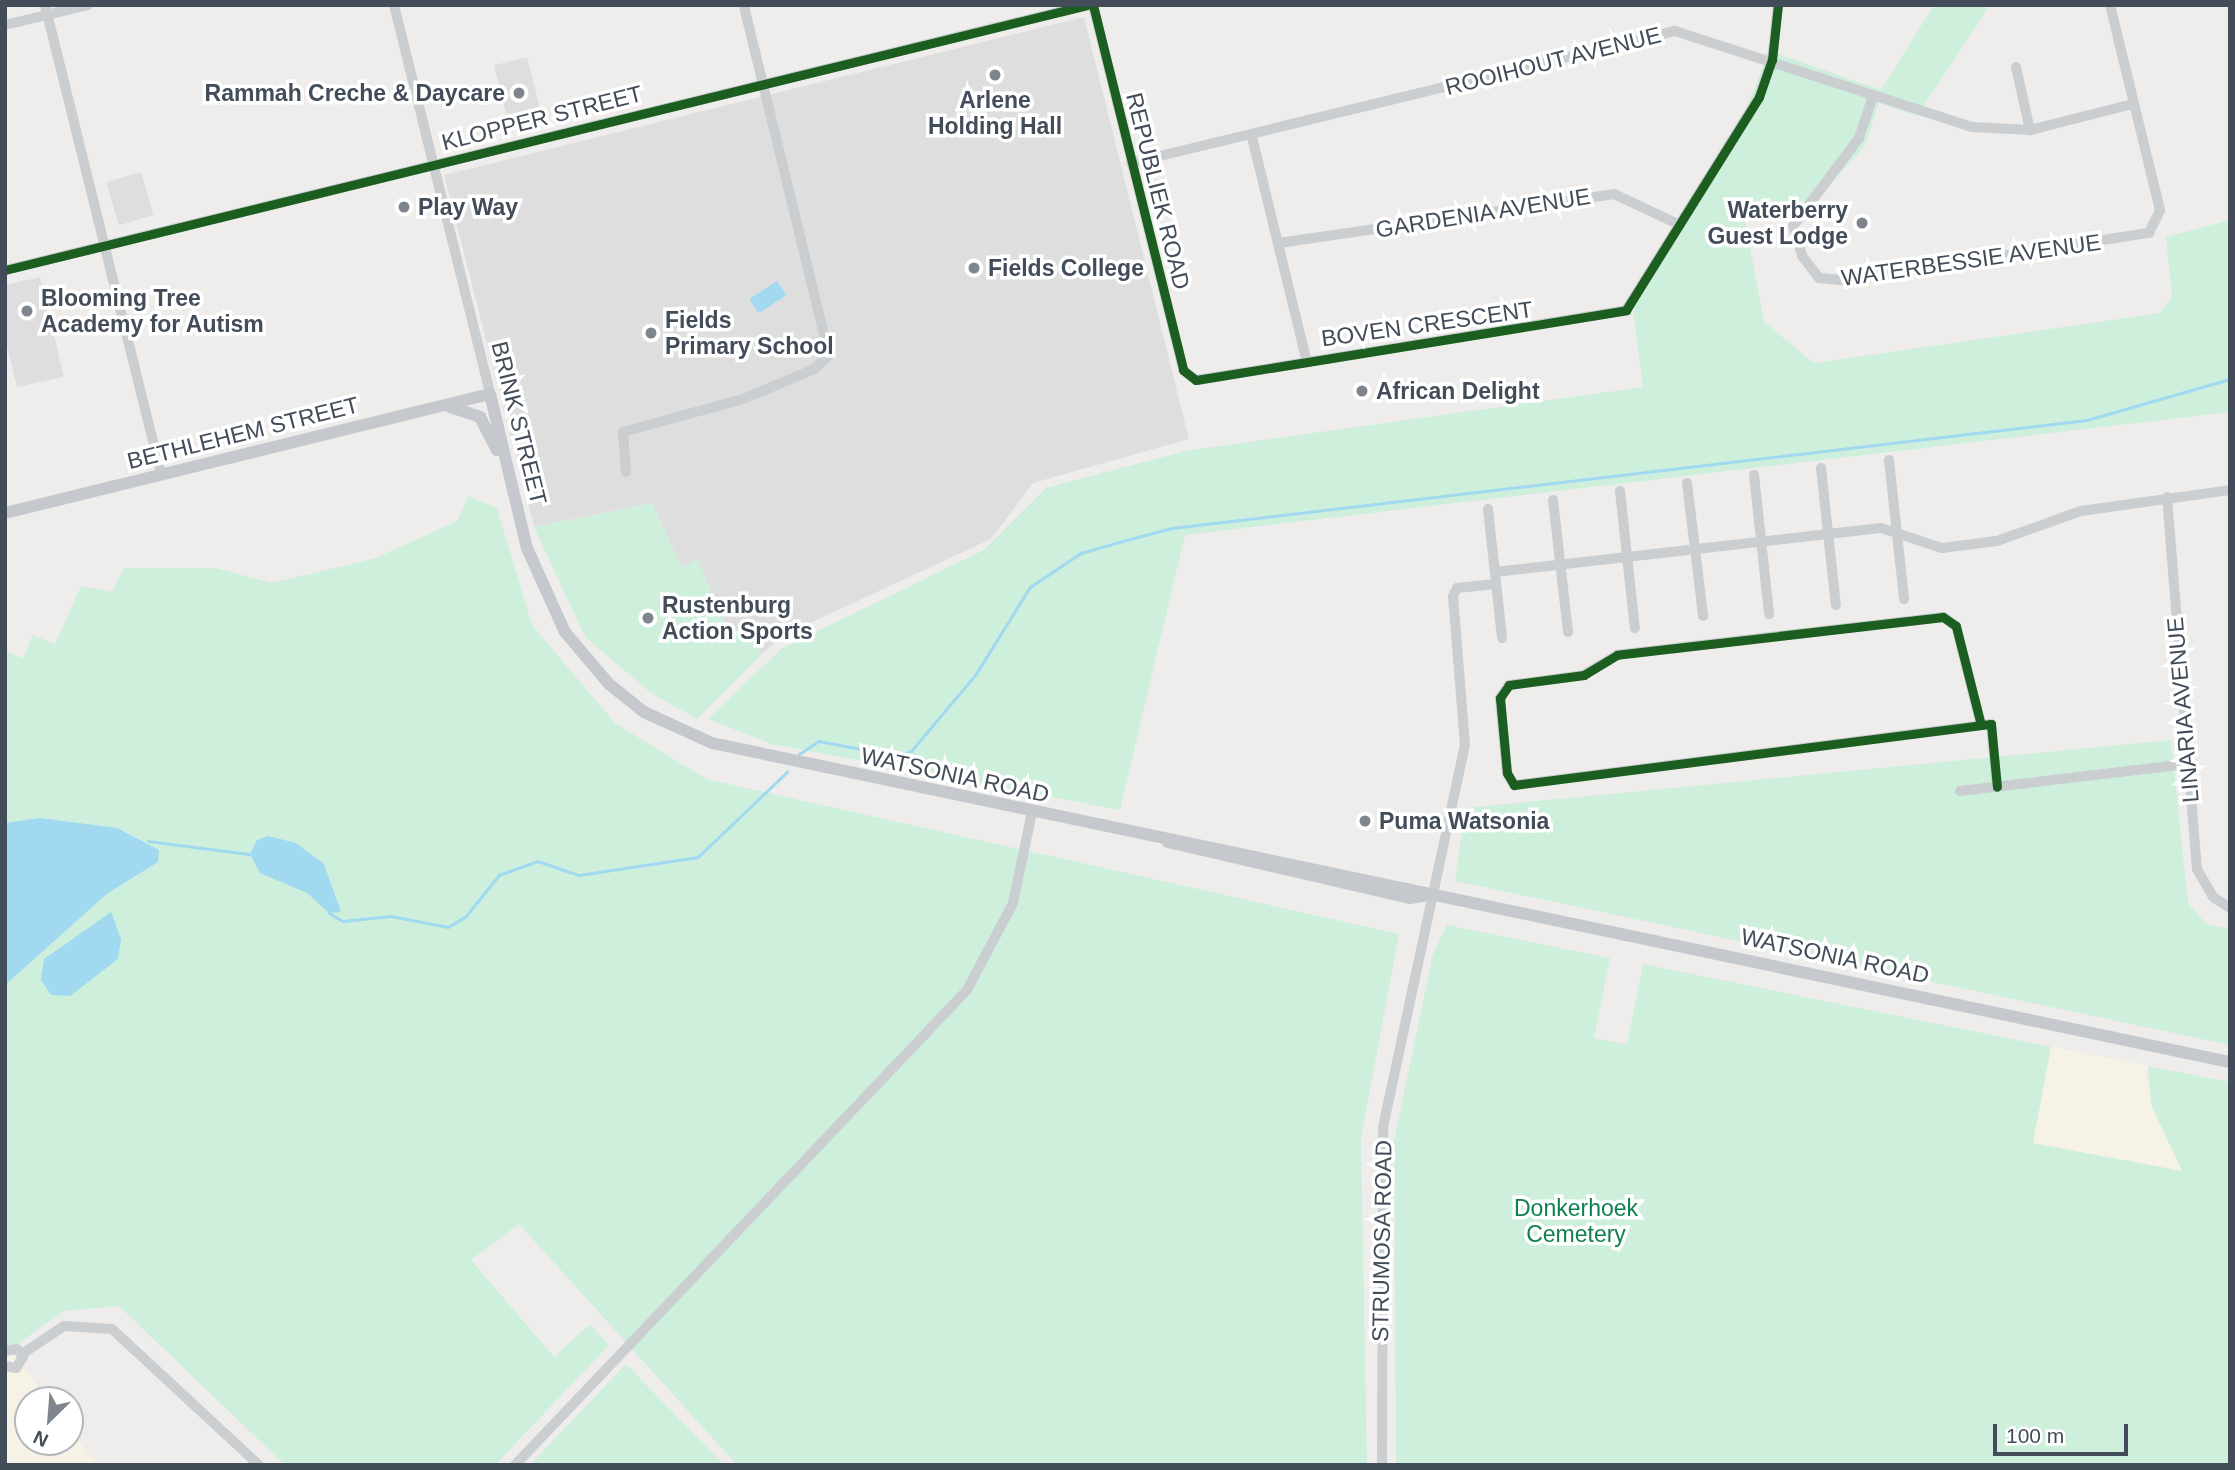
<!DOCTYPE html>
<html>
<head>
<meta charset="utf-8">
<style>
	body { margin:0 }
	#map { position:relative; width:2235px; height:1470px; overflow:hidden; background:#eeedec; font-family:Helvetica,sans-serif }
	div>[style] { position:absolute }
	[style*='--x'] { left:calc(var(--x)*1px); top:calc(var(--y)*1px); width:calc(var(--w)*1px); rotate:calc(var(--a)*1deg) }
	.commercial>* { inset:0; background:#f6f2e6 }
	.education>* { inset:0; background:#dfdede; transform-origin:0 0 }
	.green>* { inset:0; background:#cfefdd }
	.water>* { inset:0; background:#a0d9f0; transform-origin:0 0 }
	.stream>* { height:2.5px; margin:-1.25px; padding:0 1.25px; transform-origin:1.25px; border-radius:1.25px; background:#a0d9f0 }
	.minor>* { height:10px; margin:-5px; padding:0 5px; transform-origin:5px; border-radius:5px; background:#caced1 }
	.major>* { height:12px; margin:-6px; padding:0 6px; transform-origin:6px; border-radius:6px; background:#c5c8cd }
	.cycleway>* { height:9px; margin:-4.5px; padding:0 4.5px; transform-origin:4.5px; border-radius:4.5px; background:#1b5e20 }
	.dots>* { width:19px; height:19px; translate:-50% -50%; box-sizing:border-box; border:4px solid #fff; border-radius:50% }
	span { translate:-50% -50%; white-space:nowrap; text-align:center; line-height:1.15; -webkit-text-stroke:7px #fff; paint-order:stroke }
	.street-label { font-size:23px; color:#434d5a }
	.poi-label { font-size:23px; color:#434d5a; font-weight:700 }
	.right { translate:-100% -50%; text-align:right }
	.left { translate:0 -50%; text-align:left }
	.park-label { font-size:23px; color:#0f8051 }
	.frame { position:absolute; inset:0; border:7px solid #434d5a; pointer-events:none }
	.north { position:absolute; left:14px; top:1386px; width:70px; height:70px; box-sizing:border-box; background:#fff; border:2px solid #b4b8bd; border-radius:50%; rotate:205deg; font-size:19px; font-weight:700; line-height:28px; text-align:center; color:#434d5a }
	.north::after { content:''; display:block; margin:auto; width:24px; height:32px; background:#7f858d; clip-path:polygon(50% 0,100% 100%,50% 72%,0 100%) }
	.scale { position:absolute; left:1993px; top:1424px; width:135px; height:32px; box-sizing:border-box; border:4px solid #434d5a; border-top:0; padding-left:9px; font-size:21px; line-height:24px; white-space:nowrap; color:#434d5a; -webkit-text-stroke:5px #fff; paint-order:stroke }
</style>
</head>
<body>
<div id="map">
	<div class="commercial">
		<i style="clip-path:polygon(2051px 1047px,2148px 1066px,2146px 1077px,2182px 1172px,2032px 1143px)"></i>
		<i style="clip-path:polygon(13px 1353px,48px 1400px,28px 1400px,28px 1442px,70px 1442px,70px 1429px,97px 1465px,5px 1465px,5px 1358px)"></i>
	</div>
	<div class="education">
		<i style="clip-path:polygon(1084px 17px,1189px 439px,1033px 483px,991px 539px,784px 635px,762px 654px,743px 633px,728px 629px,697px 560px,682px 568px,652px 503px,534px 527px,444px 175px)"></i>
		<i style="left:527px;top:57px;width:65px;height:34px;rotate:76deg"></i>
		<i style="left:141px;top:172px;width:45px;height:36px;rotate:74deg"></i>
		<i style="clip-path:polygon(40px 277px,64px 377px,17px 387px,5px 338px,5px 285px)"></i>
	</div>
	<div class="green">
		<i style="clip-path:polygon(1934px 5px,1990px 5px,1917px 116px,1879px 103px,1865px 146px,1808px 209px,1745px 220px,1764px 322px,1814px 363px,2160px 313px,2172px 297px,2166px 237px,2230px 220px,2230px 412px,1185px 535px,1120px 810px,772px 744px,708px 719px,781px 649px,984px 550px,1046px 488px,1185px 451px,1643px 387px,1631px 297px,1746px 108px,1770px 51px,1881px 90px)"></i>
		<i style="clip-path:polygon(468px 496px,497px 508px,532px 625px,615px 723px,706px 779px,1399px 934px,1361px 1138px,1367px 1465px,737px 1465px,519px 1224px,471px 1260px,554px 1357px,590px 1324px,609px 1345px,495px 1465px,285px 1465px,119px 1306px,64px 1311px,5px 1353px,7px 652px,23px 658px,33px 635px,55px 644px,81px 586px,112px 592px,124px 568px,216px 568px,272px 583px,376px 558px,457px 521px)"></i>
		<i style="clip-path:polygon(652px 503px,682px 568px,697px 559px,728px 629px,743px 633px,762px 654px,697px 719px,651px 693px,585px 637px,534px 527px)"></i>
		<i style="clip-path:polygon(2171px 740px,2188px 903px,2206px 924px,2230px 929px,2230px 1045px,1455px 881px,1465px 808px)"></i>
		<i style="clip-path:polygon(1447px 925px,1610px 958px,1594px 1038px,1609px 1041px,1627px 1044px,1643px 964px,2051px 1047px,2033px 1143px,2182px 1171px,2151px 1105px,2148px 1066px,2230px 1082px,2230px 1465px,1396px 1465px,1394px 1141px,1433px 954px)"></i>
		<i style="clip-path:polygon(626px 1364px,724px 1465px,530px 1465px)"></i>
	</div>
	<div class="water">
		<i style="left:777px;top:281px;width:17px;height:33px;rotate:57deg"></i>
		<i style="clip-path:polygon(40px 818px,117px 828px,159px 850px,158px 862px,108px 893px,5px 985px,5px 823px)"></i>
		<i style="clip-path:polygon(268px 836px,296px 843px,324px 864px,341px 912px,329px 913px,307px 893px,260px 873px,250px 854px,257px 840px)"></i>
		<i style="clip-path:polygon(111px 912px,121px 939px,118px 959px,70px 996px,51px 995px,41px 980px,44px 959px)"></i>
	</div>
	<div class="stream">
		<i style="--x:799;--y:754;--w:24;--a:-33"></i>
		<i style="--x:819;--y:741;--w:79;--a:10.9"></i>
		<i style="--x:897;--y:756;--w:15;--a:-20"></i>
		<i style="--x:911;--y:751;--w:101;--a:-49.8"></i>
		<i style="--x:976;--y:674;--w:102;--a:-58.2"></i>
		<i style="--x:1030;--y:587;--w:61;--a:-33.7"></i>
		<i style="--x:1081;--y:553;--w:40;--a:-16"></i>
		<i style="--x:1119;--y:542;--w:55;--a:-14.8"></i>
		<i style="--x:1172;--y:528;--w:921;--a:-6.73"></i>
		<i style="--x:2087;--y:420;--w:149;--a:-16"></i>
		<i style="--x:148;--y:841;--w:103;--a:7.3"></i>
		<i style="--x:329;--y:913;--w:16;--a:30"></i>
		<i style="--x:343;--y:921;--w:48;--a:-5.9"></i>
		<i style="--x:391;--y:916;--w:58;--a:10.9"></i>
		<i style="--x:448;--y:927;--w:21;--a:-31"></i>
		<i style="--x:466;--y:916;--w:53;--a:-51.2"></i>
		<i style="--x:499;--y:875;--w:41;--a:-19.7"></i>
		<i style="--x:538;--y:861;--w:43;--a:18.9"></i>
		<i style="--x:579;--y:875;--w:120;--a:-8.6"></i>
		<i style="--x:698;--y:857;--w:123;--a:-43.7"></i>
	</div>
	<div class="minor">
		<i style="--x:45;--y:5;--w:483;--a:76.1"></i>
		<i style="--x:394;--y:5;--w:401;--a:76.1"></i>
		<i style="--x:1093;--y:5;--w:376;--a:76.1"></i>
		<i style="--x:1183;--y:370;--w:16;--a:38"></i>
		<i style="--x:1196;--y:380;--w:436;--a:-9.2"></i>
		<i style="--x:1626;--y:310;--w:251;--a:-58"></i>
		<i style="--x:1759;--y:97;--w:39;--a:-71"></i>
		<i style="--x:1772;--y:60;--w:55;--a:-83.8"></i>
		<i style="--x:5;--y:25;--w:85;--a:-13.5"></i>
		<i style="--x:2016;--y:67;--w:65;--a:77.5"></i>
		<i style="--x:1873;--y:96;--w:44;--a:108.4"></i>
		<i style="--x:1859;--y:138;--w:110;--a:126.9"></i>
		<i style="--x:1793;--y:226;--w:31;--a:73"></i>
		<i style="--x:1802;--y:256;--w:28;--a:52"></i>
		<i style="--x:1819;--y:278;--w:25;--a:5"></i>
		<i style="--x:1844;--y:280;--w:309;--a:-8.8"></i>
		<i style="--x:2149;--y:233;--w:25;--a:-64"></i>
		<i style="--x:2160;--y:210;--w:211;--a:-103.7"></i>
		<i style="--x:1252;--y:137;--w:232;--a:76.3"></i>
		<i style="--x:1131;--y:163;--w:560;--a:-13.64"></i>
		<i style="--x:1675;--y:31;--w:312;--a:17.9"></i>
		<i style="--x:1972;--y:127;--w:58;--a:3"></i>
		<i style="--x:2030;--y:130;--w:106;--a:-14.2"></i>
		<i style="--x:1279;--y:243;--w:339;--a:-8.3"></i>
		<i style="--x:1614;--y:194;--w:73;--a:25.2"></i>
		<i style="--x:5;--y:270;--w:1114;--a:-13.76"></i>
		<i style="--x:1889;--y:460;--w:140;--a:83.8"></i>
		<i style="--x:1821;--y:468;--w:138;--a:83.8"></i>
		<i style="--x:626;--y:472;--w:40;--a:-94.3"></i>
		<i style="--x:623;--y:432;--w:124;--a:-15.4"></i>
		<i style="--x:743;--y:399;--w:77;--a:-22.9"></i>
		<i style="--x:814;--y:369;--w:21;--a:-43"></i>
		<i style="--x:829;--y:355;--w:360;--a:-103.7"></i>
		<i style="--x:1754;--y:475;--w:140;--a:83.8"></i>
		<i style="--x:1687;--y:483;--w:134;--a:83.1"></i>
		<i style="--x:1620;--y:491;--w:138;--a:83.8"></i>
		<i style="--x:2167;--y:497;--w:373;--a:85.4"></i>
		<i style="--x:2197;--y:869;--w:32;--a:60"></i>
		<i style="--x:2213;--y:897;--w:20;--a:33"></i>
		<i style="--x:1553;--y:500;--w:133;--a:83.5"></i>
		<i style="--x:1488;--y:509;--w:130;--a:83.8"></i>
		<i style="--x:1495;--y:572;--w:388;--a:-6.5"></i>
		<i style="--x:1881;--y:528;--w:64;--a:18.2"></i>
		<i style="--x:1942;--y:548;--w:55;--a:-7.3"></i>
		<i style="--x:1997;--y:541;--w:89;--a:-19.7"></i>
		<i style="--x:2081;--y:511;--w:150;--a:-8"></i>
		<i style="--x:1981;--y:725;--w:102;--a:-104.2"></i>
		<i style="--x:1956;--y:626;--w:16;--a:-145"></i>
		<i style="--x:1943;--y:617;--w:328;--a:173.4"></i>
		<i style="--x:1617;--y:655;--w:39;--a:149"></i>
		<i style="--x:1584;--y:675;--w:76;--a:172.4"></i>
		<i style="--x:1509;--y:685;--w:16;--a:125"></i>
		<i style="--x:1500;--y:698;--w:75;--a:84.7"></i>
		<i style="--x:1507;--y:773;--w:14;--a:60"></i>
		<i style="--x:1514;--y:785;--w:481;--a:-7.3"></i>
		<i style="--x:1991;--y:724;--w:63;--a:84.6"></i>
		<i style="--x:1960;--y:791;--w:228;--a:-6.8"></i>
		<i style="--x:5;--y:1351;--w:12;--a:-9"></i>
		<i style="--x:17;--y:1349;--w:10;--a:53"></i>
		<i style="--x:23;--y:1357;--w:13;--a:122"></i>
		<i style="--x:16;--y:1368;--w:11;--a:-170"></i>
		<i style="--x:22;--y:1354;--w:50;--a:-33.7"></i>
		<i style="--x:64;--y:1326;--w:48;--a:3.6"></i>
		<i style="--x:112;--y:1329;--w:200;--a:42.8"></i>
		<i style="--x:515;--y:1465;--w:656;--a:-46.42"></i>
		<i style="--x:967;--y:990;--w:98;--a:-62.1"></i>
		<i style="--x:1013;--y:903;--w:93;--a:-78.2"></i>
		<i style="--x:1382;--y:1465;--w:338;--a:-89.8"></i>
		<i style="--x:1383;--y:1127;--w:391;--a:-77.9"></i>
		<i style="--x:1465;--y:745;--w:149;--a:-94.6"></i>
		<i style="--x:1453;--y:596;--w:9;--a:-63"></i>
		<i style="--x:1457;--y:588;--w:39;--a:-6"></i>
	</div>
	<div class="major">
		<i style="--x:450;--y:407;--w:32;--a:18"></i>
		<i style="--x:480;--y:417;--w:37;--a:63"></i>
		<i style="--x:5;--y:513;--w:499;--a:-13.8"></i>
		<i style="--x:490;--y:394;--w:158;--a:76.5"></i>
		<i style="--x:527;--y:548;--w:92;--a:65.7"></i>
		<i style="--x:565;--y:632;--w:68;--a:49.8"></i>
		<i style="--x:609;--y:684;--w:45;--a:38.7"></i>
		<i style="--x:644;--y:712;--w:75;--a:24.5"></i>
		<i style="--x:712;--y:743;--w:1551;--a:11.87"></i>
		<i style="--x:1168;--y:842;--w:248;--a:13"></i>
		<i style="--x:1410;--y:898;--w:20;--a:-9"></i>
	</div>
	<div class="cycleway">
		<i style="--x:1093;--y:5;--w:376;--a:76.1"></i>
		<i style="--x:1183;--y:370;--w:16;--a:38"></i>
		<i style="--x:1196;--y:380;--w:436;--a:-9.2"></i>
		<i style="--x:1626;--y:310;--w:251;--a:-58"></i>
		<i style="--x:1759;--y:97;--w:39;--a:-71"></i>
		<i style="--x:1772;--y:60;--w:55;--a:-83.8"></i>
		<i style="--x:5;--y:270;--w:1114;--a:-13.76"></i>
		<i style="--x:1981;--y:725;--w:102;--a:-104.2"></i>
		<i style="--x:1956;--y:626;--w:16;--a:-145"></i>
		<i style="--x:1943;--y:617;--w:328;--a:173.4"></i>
		<i style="--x:1617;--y:655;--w:39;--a:149"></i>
		<i style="--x:1584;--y:675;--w:76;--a:172.4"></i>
		<i style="--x:1509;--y:685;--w:16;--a:125"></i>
		<i style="--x:1500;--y:698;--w:75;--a:84.7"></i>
		<i style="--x:1507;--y:773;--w:14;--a:60"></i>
		<i style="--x:1514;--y:785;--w:481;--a:-7.3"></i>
		<i style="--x:1991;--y:724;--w:63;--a:84.6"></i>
	</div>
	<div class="dots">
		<i style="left:995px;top:75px;background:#7f858d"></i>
		<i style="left:519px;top:93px;background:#7f858d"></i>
		<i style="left:404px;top:207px;background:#7f858d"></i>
		<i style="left:1862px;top:223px;background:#7f858d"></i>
		<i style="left:974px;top:268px;background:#7f858d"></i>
		<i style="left:27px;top:311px;background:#7f858d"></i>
		<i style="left:651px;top:333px;background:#7f858d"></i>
		<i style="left:1362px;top:391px;background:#7f858d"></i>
		<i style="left:648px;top:618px;background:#7f858d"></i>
		<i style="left:1365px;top:821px;background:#7f858d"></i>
	</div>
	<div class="street-label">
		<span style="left:1553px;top:61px;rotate:-14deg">ROOIHOUT AVENUE</span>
		<span style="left:542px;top:118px;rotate:-14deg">KLOPPER STREET</span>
		<span style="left:1158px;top:191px;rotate:76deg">REPUBLIEK ROAD</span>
		<span style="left:1483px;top:213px;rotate:-9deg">GARDENIA AVENUE</span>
		<span style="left:1971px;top:260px;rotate:-8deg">WATERBESSIE AVENUE</span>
		<span style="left:1427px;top:324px;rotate:-8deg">BOVEN CRESCENT</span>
		<span style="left:519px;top:423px;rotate:76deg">BRINK STREET</span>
		<span style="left:243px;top:433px;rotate:-14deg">BETHLEHEM STREET</span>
		<span style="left:2183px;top:710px;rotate:-95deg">LINARIA AVENUE</span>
		<span style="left:955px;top:775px;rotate:12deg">WATSONIA ROAD</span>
		<span style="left:1835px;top:956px;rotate:12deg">WATSONIA ROAD</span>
		<span style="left:1382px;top:1241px;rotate:-89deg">STRUMOSA ROAD</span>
	</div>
	<div class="poi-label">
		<span class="right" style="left:505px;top:93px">Rammah Creche &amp; Daycare</span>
		<span style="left:995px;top:113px">Arlene<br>Holding Hall</span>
		<span class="left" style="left:418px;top:207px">Play Way</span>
		<span class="right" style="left:1848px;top:223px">Waterberry<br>Guest Lodge</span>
		<span class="left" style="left:988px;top:268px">Fields College</span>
		<span class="left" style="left:41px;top:311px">Blooming Tree<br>Academy for Autism</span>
		<span class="left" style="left:665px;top:333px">Fields<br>Primary School</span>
		<span class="left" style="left:1376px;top:391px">African Delight</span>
		<span class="left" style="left:662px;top:618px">Rustenburg<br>Action Sports</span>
		<span class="left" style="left:1379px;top:821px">Puma Watsonia</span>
	</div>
	<div class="park-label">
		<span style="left:1576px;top:1221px">Donkerhoek<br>Cemetery</span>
	</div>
	<div class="frame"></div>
	<div class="north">N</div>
	<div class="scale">100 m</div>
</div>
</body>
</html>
